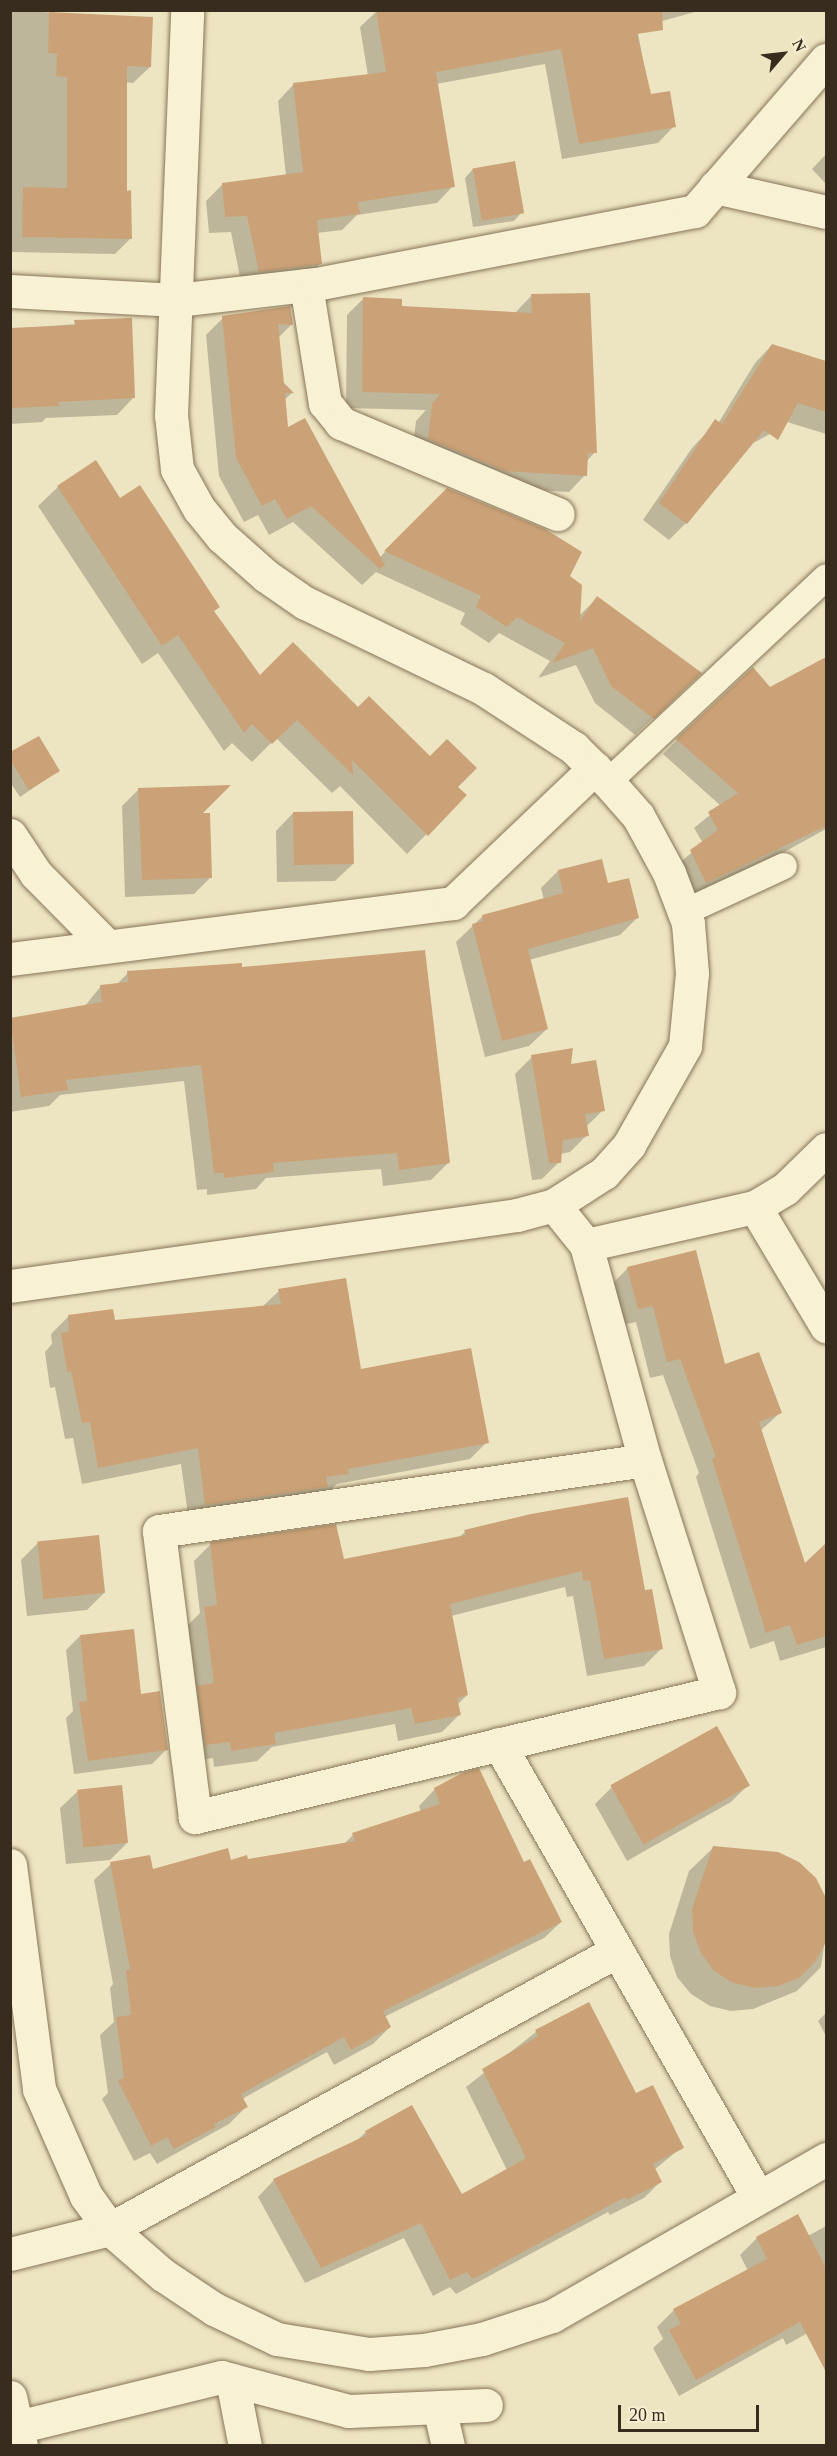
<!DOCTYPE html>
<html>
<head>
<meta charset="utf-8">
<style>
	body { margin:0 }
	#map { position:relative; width:837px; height:2456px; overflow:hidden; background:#ede4c1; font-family:Georgia,serif }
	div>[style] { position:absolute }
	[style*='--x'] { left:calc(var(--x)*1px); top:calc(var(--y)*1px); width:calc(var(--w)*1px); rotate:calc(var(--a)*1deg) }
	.shadow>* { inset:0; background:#0003 }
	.building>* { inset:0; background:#cba277; transform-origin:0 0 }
	.roads { filter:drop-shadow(0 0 2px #877559) drop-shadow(0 0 2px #877559) }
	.service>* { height:26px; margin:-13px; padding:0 13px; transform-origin:13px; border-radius:13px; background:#f8f1d4 }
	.minor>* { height:33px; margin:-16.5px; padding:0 16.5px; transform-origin:16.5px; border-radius:16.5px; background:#f8f1d4 }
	span { translate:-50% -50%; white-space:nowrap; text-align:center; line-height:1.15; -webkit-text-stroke:4.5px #f5eed1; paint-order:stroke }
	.frame { position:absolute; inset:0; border:12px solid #372c1d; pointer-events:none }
	.north { position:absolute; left:753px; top:24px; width:60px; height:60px; -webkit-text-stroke:4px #f5eed1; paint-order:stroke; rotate:62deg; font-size:16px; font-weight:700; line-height:24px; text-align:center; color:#372c1d }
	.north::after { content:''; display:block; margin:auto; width:21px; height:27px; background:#372c1d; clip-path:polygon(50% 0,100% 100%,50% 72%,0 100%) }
	.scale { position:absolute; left:618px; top:2405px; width:141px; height:27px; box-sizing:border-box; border:3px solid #372c1d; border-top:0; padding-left:8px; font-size:18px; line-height:21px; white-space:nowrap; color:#372c1d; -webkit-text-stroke:4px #f5eed1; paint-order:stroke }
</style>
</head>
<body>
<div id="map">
	<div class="shadow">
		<i style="clip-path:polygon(10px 10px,151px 19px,150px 67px,133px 83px,125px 82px,125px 192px,131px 238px,115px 254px,10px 252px)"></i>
		<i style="clip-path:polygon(702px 10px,637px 28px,650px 96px,674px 126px,658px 143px,562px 159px,545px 64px,436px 84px,453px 186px,437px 203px,357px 215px,342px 230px,317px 233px,321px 263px,304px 280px,242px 287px,231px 232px,209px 233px,206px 201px,222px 185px,286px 176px,278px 101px,294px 84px,368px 76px,360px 27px,377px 11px)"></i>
		<i style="clip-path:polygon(826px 154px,826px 184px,812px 169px)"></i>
		<i style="clip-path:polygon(473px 169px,522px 212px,514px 221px,473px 227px,465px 178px)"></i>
		<i style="clip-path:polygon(531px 296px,595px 452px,586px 462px,585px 475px,569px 492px,488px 487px,412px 455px,416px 421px,426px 410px,346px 408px,347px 315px,363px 299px,400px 307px,515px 313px)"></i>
		<i style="clip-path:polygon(223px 318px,292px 324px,278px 338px,283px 384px,292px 393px,284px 400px,287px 429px,379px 558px,447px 490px,569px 577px,579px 616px,597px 598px,683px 690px,635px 735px,595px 703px,576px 665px,538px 678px,550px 661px,499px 633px,489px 643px,460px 624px,465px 613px,376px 572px,362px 585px,293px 522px,269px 535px,258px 515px,244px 522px,219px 476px,206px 335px)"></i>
		<i style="clip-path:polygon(131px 320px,134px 397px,117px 415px,46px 418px,42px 422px,10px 424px,10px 329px)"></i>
		<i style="clip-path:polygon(772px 345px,826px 362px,826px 434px,784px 421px,772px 433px,723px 459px,686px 523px,669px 540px,643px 520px,692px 448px,708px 431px,711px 435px,755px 363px)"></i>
		<i style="clip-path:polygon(58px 487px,120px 500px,218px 607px,213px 612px,260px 678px,358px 709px,465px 795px,407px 854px,340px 786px,332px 793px,276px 738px,252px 762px,232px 743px,224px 751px,158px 653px,142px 664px,38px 506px)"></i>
		<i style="clip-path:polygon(826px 659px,826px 829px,735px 879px,724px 884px,722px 880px,690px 897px,676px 866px,703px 843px,694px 828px,721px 806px,663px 754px,677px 740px)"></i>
		<i style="clip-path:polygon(10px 754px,58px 771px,20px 797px,10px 782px)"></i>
		<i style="clip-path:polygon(139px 789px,199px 815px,211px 877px,194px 894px,125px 897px,122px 806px)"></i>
		<i style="clip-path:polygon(293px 813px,353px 864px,335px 881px,277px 882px,276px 831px)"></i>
		<i style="clip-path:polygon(601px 860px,607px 885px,637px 918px,620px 935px,529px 960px,547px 1029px,529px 1046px,485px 1057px,456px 942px,483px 916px,544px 900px,541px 888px,558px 871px)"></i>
		<i style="clip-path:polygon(241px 969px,448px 1163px,431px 1180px,383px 1186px,381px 1169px,266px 1178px,256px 1189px,207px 1195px,207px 1189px,197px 1190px,184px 1081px,60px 1095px,49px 1106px,10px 1112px,10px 1020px,84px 1007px,101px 986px,116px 985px,128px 973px)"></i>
		<i style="clip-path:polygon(532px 1057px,569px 1066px,603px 1110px,586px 1127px,587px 1135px,570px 1152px,560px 1154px,559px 1162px,542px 1179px,532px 1180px,515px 1074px)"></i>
		<i style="clip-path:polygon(628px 1268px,724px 1366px,780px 1413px,760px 1431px,805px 1565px,826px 1545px,826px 1647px,780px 1661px,774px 1641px,750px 1649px,696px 1477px,699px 1473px,663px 1375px,650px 1378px,636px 1322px,621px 1325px,611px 1285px)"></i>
		<i style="clip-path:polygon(279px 1291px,360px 1370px,487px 1442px,470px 1459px,337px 1484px,330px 1490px,189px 1522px,181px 1464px,82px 1484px,73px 1438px,65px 1439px,55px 1387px,50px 1388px,45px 1352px,52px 1344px,51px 1334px,68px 1317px,113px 1322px,262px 1307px)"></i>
		<i style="clip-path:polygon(532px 1515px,644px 1592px,661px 1649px,644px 1666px,587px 1676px,573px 1596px,567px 1597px,565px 1587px,451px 1616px,467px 1695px,457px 1705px,459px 1715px,442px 1732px,398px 1741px,395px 1724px,272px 1747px,257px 1761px,214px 1767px,213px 1758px,188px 1762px,181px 1704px,196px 1689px,188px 1625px,200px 1613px,194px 1561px,211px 1544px,343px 1561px,458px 1538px,465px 1532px)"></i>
		<i style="clip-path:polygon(38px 1543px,104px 1593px,87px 1610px,27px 1616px,21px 1560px)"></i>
		<i style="clip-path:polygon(80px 1636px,139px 1695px,166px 1750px,152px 1764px,74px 1774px,66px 1718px,73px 1711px,66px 1650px)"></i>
		<i style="clip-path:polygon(748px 1785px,731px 1802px,627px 1861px,595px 1804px,612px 1787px)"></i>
		<i style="clip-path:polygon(435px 1789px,524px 1864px,561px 1922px,544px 1938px,384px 2017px,390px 2027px,373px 2044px,334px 2065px,327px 2052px,242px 2099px,246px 2107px,229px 2124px,157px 2164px,150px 2153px,134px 2161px,102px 2099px,108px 2093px,100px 2035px,114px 2022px,110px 1988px,113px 1984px,94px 1880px,111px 1864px,152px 1870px,247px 1861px,343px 1845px,353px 1835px,421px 1812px,419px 1806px)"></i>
		<i style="clip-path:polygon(78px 1791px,127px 1843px,110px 1860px,66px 1864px,60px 1808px)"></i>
		<i style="clip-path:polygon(713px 1848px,825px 1898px,826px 1932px,821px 1967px,797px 1991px,753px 2009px,731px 2011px,710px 2006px,691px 1994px,677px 1977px,670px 1956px,669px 1934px,689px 1871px)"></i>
		<i style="clip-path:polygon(826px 2013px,826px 2036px,818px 2021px)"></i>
		<i style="clip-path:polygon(536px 2032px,636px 2095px,682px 2147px,654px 2170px,661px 2181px,644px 2198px,610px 2215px,608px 2212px,456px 2294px,450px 2287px,433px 2296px,404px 2238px,305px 2283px,258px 2197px,274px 2180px,356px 2141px,366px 2132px,461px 2196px,507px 2170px,466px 2087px)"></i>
		<i style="clip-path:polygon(797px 2216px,808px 2236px,826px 2226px,826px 2323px,786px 2345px,783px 2338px,679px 2396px,653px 2348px,663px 2339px,657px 2327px,674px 2310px,748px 2271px,740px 2255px,757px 2238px)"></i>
	</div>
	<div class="building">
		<i style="clip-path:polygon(376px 10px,662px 10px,663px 30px,637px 34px,651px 94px,670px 91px,676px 127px,579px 144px,561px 49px,436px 72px,455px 187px,358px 202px,360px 214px,317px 220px,322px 264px,259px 272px,247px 216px,225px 217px,222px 183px,303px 172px,293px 83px,386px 72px)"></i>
		<i style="clip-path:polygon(49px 12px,153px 17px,151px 67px,127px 66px,127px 191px,131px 190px,132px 239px,22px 237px,23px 187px,67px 188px,67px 77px,56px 76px,57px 54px,48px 53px)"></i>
		<i style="left:515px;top:161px;width:53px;height:43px;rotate:80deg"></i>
		<i style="clip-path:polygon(590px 293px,597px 453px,588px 453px,587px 476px,505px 471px,428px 439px,432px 404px,440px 394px,362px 392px,363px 297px,402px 299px,402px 306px,532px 313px,531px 294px)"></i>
		<i style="clip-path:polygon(290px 306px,293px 325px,278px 324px,284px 383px,294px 393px,285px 393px,288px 427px,305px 418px,385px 565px,380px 569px,311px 506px,287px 519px,275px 499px,262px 506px,236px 458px,222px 316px)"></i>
		<i style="clip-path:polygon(132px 318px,135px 398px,58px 402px,60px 406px,10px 408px,10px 328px,75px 325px,74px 320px)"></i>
		<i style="clip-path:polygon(772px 344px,826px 361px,826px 412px,798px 403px,778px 440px,764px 430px,687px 524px,659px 503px,715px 419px,722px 424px)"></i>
		<i style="clip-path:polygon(96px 460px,120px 498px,140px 485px,220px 607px,214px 611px,260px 675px,293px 642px,358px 707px,369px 696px,430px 756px,447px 739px,477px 768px,458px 787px,467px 795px,428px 836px,352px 760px,353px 775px,297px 720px,272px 744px,252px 724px,244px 733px,178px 635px,162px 646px,57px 486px)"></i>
		<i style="clip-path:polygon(447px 488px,545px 529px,582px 552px,570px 576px,582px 585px,580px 621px,597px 596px,702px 673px,654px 719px,611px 686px,593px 648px,552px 663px,565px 643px,517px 617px,507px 627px,476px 607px,481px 596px,384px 551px)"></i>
		<i style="clip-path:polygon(826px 657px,826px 826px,706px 883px,690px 850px,718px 830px,708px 812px,738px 793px,676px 739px,753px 667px,770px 687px)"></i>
		<i style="clip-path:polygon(39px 736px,60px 771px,29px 790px,10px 760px,10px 752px)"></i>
		<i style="clip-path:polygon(231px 785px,203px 813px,210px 813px,212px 878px,142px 880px,138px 788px)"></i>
		<i style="left:353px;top:811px;width:53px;height:60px;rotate:89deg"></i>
		<i style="clip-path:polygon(602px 859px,608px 883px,629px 878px,639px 918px,528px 949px,548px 1029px,502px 1041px,472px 924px,483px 921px,482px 915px,563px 893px,558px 870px)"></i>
		<i style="clip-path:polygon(425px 950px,450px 1163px,399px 1170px,397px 1153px,273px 1163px,274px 1172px,224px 1178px,224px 1173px,214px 1173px,201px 1065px,66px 1080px,68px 1090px,21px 1097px,10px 1018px,102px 1002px,100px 985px,128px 982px,127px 971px,242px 963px,242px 967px)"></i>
		<i style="clip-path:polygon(573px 1048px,571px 1064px,596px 1060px,605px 1111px,585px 1114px,589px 1136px,563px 1140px,561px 1163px,549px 1163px,531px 1055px)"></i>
		<i style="clip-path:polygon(696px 1250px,725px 1364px,759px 1352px,782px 1413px,759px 1422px,805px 1563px,826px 1543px,826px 1636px,797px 1645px,790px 1625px,766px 1633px,712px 1459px,716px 1457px,680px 1359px,667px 1362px,653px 1306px,638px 1309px,627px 1267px)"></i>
		<i style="clip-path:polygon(346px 1278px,361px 1369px,471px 1348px,489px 1443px,348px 1469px,349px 1474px,326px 1477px,328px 1487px,205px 1505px,198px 1448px,98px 1468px,90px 1422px,82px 1423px,71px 1371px,67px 1372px,61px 1333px,69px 1332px,68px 1315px,113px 1309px,115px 1320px,281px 1304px,278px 1289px)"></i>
		<i style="clip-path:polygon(628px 1497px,645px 1590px,652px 1589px,663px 1649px,604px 1659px,590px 1580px,583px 1581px,582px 1571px,450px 1604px,468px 1695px,457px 1698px,461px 1715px,415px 1724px,411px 1708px,274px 1733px,276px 1744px,231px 1751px,230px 1742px,205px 1745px,197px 1686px,214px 1683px,204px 1607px,217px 1605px,210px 1542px,336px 1524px,344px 1559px,466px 1535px,464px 1530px,531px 1514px)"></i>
		<i style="left:99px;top:1535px;width:58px;height:62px;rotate:84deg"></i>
		<i style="clip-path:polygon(134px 1629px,141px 1694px,160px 1691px,168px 1750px,88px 1761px,79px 1702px,87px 1701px,80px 1635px)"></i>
		<i style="left:717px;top:1726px;width:68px;height:122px;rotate:61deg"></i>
		<i style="clip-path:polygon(479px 1768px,524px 1862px,530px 1859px,562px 1922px,383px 2011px,391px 2027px,351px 2050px,344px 2037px,241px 2094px,248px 2107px,214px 2124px,216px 2127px,174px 2149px,167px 2137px,151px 2146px,118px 2081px,124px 2078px,116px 2017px,131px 2015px,126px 1970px,130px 1969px,110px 1862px,150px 1855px,153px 1869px,228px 1848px,231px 1860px,247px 1855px,248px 1859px,355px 1841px,352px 1833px,440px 1804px,434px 1788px,462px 1773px)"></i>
		<i style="left:122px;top:1785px;width:58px;height:45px;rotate:84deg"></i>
		<i style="clip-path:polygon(713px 1846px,778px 1852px,799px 1862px,816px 1878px,826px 1898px,826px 1942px,815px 1962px,799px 1978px,778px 1986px,756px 1988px,733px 1983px,714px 1971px,701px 1953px,693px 1932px,692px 1909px)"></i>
		<i style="clip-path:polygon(589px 2002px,636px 2093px,653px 2085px,684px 2148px,653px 2164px,662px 2182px,627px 2200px,625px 2197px,473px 2279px,467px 2272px,450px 2280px,421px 2223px,321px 2268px,273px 2179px,367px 2135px,365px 2131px,412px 2105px,462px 2194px,526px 2158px,482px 2069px,538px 2036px,535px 2030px)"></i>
		<i style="clip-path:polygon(798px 2214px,826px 2268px,826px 2372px,800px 2322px,696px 2380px,669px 2330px,681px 2324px,673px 2309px,767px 2259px,756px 2237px)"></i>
	</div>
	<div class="roads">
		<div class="service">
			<i style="--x:608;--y:782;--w:299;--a:-43.2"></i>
			<i style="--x:685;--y:912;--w:109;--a:-24.9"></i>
		</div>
		<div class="minor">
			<i style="--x:715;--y:187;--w:114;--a:12.7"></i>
			<i style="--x:306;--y:285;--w:120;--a:80.9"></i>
			<i style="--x:325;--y:403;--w:26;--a:51"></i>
			<i style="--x:341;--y:423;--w:235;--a:22.8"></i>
			<i style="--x:10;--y:291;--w:167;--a:3.1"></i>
			<i style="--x:177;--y:300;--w:140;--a:-6.6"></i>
			<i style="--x:316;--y:284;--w:386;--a:-10.9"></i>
			<i style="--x:695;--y:211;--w:200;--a:-49.1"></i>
			<i style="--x:10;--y:835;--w:47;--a:56.3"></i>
			<i style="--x:36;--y:874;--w:101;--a:45.4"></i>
			<i style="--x:10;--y:959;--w:447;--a:-7.2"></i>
			<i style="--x:453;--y:903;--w:196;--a:-43.6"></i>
			<i style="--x:554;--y:1205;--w:51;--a:51.3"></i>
			<i style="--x:586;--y:1245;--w:223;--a:74.7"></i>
			<i style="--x:645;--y:1460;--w:244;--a:72.3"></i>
			<i style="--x:719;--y:1692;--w:539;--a:166.58"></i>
			<i style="--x:195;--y:1817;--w:288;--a:-97.2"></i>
			<i style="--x:159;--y:1531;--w:491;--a:-8.3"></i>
			<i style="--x:755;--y:1207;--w:139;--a:59.2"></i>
			<i style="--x:586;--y:1245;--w:173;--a:-12.7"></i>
			<i style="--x:755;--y:1207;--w:35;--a:-31"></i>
			<i style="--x:785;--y:1189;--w:57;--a:-44.3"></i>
			<i style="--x:10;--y:1286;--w:512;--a:-7.97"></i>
			<i style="--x:517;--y:1215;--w:38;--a:-15"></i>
			<i style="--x:554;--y:1205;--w:59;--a:-32.6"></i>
			<i style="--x:604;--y:1173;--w:38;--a:-48"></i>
			<i style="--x:629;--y:1145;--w:114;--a:-60.5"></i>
			<i style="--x:685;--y:1046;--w:73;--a:-84.5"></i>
			<i style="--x:692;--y:973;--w:50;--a:-94.6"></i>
			<i style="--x:688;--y:923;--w:53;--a:-110.8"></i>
			<i style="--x:669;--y:873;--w:65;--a:-118.5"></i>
			<i style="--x:638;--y:816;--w:45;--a:-131.4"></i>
			<i style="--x:608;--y:782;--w:48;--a:-135"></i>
			<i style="--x:574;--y:748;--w:108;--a:-146.8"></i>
			<i style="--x:484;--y:689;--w:199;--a:-154.3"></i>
			<i style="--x:305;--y:603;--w:47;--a:-145.3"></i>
			<i style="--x:266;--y:576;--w:59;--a:-138.4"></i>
			<i style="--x:222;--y:537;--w:36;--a:-129"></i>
			<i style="--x:199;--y:509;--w:46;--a:-118.8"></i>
			<i style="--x:177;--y:469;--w:54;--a:-96.3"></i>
			<i style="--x:171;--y:415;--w:405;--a:-87.7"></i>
			<i style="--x:499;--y:1744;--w:522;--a:60.24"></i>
			<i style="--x:10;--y:1865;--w:226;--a:82.6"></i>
			<i style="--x:39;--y:2089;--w:117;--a:66.3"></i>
			<i style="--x:86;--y:2196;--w:41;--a:54"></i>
			<i style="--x:110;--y:2229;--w:70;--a:41"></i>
			<i style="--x:163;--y:2275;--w:61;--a:33.7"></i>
			<i style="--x:214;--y:2309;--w:70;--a:25.5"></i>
			<i style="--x:277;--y:2339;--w:93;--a:9.3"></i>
			<i style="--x:369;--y:2354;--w:55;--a:-4.2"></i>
			<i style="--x:424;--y:2350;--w:59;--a:-10.7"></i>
			<i style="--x:482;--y:2339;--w:74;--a:-18.2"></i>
			<i style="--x:552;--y:2316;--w:316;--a:-29.8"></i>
			<i style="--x:10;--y:2254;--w:103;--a:-14"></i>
			<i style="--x:110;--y:2229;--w:576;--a:-28.75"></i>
			<i style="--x:232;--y:2380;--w:67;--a:78.9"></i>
			<i style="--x:10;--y:2397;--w:50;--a:77.3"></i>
			<i style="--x:439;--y:2407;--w:40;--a:77"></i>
			<i style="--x:17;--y:2427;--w:210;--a:-13.8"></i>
			<i style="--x:221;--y:2377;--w:132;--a:14.9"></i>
			<i style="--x:349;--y:2411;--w:137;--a:-2.5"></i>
		</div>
	</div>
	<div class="frame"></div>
	<div class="north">N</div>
	<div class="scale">20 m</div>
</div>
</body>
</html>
